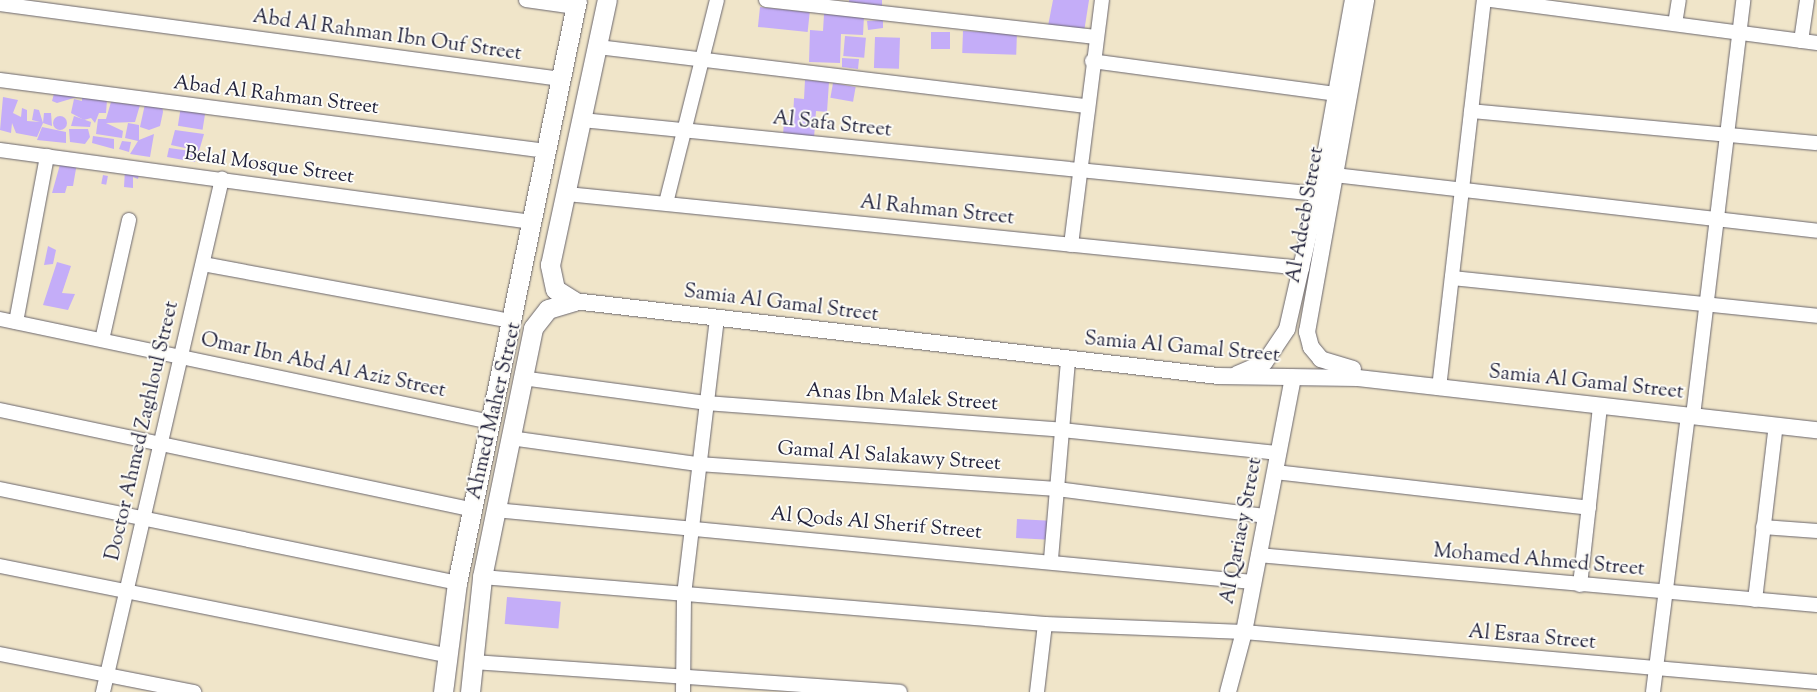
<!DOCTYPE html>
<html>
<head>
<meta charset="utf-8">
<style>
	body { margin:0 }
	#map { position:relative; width:1817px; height:692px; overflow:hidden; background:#f0e5c9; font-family:"Sorts Mill Goudy",serif }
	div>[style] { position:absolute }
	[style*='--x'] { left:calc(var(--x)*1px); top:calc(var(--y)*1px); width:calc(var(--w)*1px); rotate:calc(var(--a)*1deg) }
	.building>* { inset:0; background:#c4adf8; transform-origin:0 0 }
	.round { border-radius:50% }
	.roads { filter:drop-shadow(0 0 1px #6a666d) drop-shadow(0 0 1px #6a666d) }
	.minor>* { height:14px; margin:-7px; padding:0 7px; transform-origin:7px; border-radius:7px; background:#fff }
	.tertiary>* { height:16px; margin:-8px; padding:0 8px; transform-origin:8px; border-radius:8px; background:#fff }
	.secondary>* { height:19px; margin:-9.5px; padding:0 9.5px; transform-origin:9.5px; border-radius:9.5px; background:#fff }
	span { translate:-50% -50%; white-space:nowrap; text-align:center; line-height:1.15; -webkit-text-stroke:4px #fdfcf7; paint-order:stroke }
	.street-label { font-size:20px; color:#22223b }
</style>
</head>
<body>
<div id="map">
	<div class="building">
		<i style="clip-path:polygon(849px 0,882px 0,882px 6px,849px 5px)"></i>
		<i style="clip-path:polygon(1053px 0,1089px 0,1084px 32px,1048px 26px)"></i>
		<i style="left:760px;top:7px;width:50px;height:20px;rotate:6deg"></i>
		<i style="clip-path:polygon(824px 14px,864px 16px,863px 35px,841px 34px,840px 63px,809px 62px,810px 30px,823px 31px)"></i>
		<i style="clip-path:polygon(883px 20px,883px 28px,868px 30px,867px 21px)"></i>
		<i style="left:963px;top:31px;width:54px;height:22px;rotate:2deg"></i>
		<i style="left:931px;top:32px;width:19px;height:17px"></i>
		<i style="left:845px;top:36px;width:21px;height:20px;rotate:5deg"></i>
		<i style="left:875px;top:37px;width:25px;height:31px;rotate:2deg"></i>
		<i style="clip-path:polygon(842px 58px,859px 59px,858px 69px,842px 67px)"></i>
		<i style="clip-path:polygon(805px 80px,829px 82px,827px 112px,816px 111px,814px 138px,783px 136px,784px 120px,793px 120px,794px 98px,804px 99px)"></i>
		<i style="left:833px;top:83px;width:23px;height:15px;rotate:10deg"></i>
		<i style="clip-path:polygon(55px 90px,78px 92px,77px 97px,57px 103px,52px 101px)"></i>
		<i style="clip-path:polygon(82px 96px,107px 100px,106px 113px,99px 113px,95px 123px,91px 118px,84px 120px,71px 113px,74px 99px,82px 101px)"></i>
		<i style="clip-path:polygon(3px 97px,18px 100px,13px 113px,21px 117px,22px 108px,27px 110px,27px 121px,40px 122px,32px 120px,34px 109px,39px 110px,43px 123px,37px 137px,16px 133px,12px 123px,11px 133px,0 130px)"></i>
		<i style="clip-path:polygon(111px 102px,140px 105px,135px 122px,106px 123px,123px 131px,122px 138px,96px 134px,98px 119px,106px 119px)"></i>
		<i style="clip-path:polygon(145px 104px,162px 105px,163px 112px,160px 126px,149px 130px,140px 127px)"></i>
		<i style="left:181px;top:106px;width:25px;height:20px;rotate:9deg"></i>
		<i style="clip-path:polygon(44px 113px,51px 113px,52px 126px,43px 123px)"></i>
		<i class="round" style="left:53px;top:116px;width:14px;height:14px"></i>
		<i style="clip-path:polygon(74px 116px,91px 122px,90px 127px,71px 126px)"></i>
		<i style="clip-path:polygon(128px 123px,139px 125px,139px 140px,154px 134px,150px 157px,130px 154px,138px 141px,125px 138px)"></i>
		<i style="clip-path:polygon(42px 127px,66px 132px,66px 143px,37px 140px)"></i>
		<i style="clip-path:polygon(69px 129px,88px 129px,90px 137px,85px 144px,70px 142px)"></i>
		<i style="clip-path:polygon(175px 130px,204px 134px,199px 151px,171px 145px)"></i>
		<i style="clip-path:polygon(93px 136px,114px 139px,114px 149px,92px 143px)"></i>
		<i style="clip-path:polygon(122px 141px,131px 142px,129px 152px,119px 149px)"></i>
		<i style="clip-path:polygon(169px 148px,198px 152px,195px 162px,167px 157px)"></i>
		<i style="clip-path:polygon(61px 161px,77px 163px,73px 186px,67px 186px,65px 193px,52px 193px)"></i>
		<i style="clip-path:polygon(125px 169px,140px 170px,138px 179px,133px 177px,133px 188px,124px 187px)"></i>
		<i style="left:103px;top:175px;width:5px;height:9px;rotate:11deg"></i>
		<i style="clip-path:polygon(48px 246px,56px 250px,53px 264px,44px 265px)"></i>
		<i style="clip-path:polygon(57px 262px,71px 266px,62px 293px,75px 294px,68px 310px,43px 305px)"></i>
		<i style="left:1017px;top:519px;width:33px;height:19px;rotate:3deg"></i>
		<i style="left:507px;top:597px;width:54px;height:27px;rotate:5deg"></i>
	</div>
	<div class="roads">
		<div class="minor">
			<i style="--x:526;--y:0;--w:50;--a:8"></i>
			<i style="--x:766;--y:0;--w:332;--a:6.4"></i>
			<i style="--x:1491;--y:0;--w:329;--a:7.5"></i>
			<i style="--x:0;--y:4;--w:566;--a:7.61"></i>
			<i style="--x:1675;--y:24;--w:24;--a:-81"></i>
			<i style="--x:1801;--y:41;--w:41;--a:-81.7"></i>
			<i style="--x:598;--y:47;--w:492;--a:6.9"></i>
			<i style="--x:1092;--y:61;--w:246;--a:7.7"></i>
			<i style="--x:0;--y:80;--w:551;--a:7.41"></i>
			<i style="--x:1471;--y:111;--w:347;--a:5.3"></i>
			<i style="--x:582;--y:120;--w:740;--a:5.74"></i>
			<i style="--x:0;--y:150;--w:537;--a:7.71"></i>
			<i style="--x:1335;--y:175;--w:485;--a:6.6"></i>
			<i style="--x:567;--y:194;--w:739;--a:5.75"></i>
			<i style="--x:666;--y:203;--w:209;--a:-75.9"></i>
			<i style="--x:1071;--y:245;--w:247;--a:-82.8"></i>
			<i style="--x:203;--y:264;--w:314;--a:10.5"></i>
			<i style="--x:1452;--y:278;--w:367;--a:5.9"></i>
			<i style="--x:0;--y:319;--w:502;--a:11.85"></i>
			<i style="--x:16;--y:322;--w:169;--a:-79.4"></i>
			<i style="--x:102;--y:340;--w:123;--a:-77.3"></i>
			<i style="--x:522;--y:378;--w:186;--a:7.7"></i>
			<i style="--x:706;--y:403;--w:357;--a:4.3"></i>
			<i style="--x:1062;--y:430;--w:218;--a:6.1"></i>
			<i style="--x:1439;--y:388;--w:391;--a:-83.4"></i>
			<i style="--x:0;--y:410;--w:483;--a:11.9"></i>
			<i style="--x:1693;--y:416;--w:419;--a:-83.1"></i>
			<i style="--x:510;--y:438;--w:190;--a:7.9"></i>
			<i style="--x:698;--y:464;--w:360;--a:4"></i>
			<i style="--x:1057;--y:489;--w:211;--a:7.4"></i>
			<i style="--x:1275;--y:472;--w:316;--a:6.5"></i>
			<i style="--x:0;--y:489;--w:467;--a:11.6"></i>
			<i style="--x:495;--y:510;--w:761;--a:5.43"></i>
			<i style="--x:1763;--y:527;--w:54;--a:4.2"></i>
			<i style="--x:1258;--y:555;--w:561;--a:5.11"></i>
			<i style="--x:1051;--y:559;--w:201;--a:-85.1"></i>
			<i style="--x:0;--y:566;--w:456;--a:11.3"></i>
			<i style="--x:482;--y:577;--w:565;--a:4.77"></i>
			<i style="--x:1045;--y:624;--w:199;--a:2.3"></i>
			<i style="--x:1244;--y:632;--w:575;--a:4.99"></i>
			<i style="--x:1580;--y:585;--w:180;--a:-83.6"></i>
			<i style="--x:1755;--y:600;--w:176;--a:-83.2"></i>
			<i style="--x:0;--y:654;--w:198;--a:11.1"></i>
			<i style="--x:473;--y:662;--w:428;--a:4"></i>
			<i style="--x:103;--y:692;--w:527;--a:-76.94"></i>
			<i style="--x:683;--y:692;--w:97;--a:-89.4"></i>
			<i style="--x:684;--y:595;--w:279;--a:-83.2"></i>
			<i style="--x:1037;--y:692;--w:68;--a:-83.3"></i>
			<i style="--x:1653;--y:692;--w:279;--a:-82.8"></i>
		</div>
		<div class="tertiary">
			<i style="--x:574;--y:301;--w:648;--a:6.64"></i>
			<i style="--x:1218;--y:376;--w:140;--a:0.8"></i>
			<i style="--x:1358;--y:378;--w:462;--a:6.5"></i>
			<i style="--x:1353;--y:369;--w:34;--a:-163"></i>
			<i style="--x:1321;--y:359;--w:16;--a:-130"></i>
			<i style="--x:1311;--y:347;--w:16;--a:-105"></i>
			<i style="--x:1307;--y:332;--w:337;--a:-79.9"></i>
			<i style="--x:1237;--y:374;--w:30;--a:-23"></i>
			<i style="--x:1265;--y:362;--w:40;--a:-56"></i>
			<i style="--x:1287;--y:329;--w:139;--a:-77.1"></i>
			<i style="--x:1318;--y:194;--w:197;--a:-79.8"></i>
			<i style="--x:1228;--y:692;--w:62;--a:-75.1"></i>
			<i style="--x:1244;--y:632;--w:259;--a:-79.1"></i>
		</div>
		<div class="secondary">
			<i style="--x:574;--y:301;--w:22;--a:-148"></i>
			<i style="--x:555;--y:289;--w:25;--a:-102"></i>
			<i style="--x:550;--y:265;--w:271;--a:-77.9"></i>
			<i style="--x:443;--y:692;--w:110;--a:-82.7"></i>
			<i style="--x:457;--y:583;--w:595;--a:-78.37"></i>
			<i style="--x:470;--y:692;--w:116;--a:-84"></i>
			<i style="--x:482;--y:577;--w:254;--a:-78.4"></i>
			<i style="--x:533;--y:328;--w:24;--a:-52"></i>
			<i style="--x:548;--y:309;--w:27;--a:-17"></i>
		</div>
	</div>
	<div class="street-label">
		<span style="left:387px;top:36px;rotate:8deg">Abd Al Rahman Ibn Ouf Street</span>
		<span style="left:276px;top:96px;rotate:7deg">Abad Al Rahman Street</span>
		<span style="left:832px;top:125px;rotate:6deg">Al Safa Street</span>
		<span style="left:269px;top:166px;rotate:8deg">Belal Mosque Street</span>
		<span style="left:937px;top:211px;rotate:6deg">Al Rahman Street</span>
		<span style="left:1306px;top:215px;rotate:-80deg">Al Adeeb Street</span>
		<span style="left:781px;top:304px;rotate:7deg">Samia Al Gamal Street</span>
		<span style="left:1182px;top:348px;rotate:5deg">Samia Al Gamal Street</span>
		<span style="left:323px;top:366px;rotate:12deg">Omar Ibn Abd Al Aziz Street</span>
		<span style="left:1586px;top:383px;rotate:6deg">Samia Al Gamal Street</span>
		<span style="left:902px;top:398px;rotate:4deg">Anas Ibn Malek Street</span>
		<span style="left:495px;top:411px;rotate:-77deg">Ahmed Maher Street</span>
		<span style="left:143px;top:431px;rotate:-77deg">Doctor Ahmed Zaghloul Street</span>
		<span style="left:889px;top:457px;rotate:4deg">Gamal Al Salakawy Street</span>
		<span style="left:876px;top:524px;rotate:5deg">Al Qods Al Sherif Street</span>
		<span style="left:1242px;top:531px;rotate:-79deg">Al Qariaey Street</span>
		<span style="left:1539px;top:561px;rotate:5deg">Mohamed Ahmed Street</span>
		<span style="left:1532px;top:638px;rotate:5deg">Al Esraa Street</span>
	</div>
</div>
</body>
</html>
